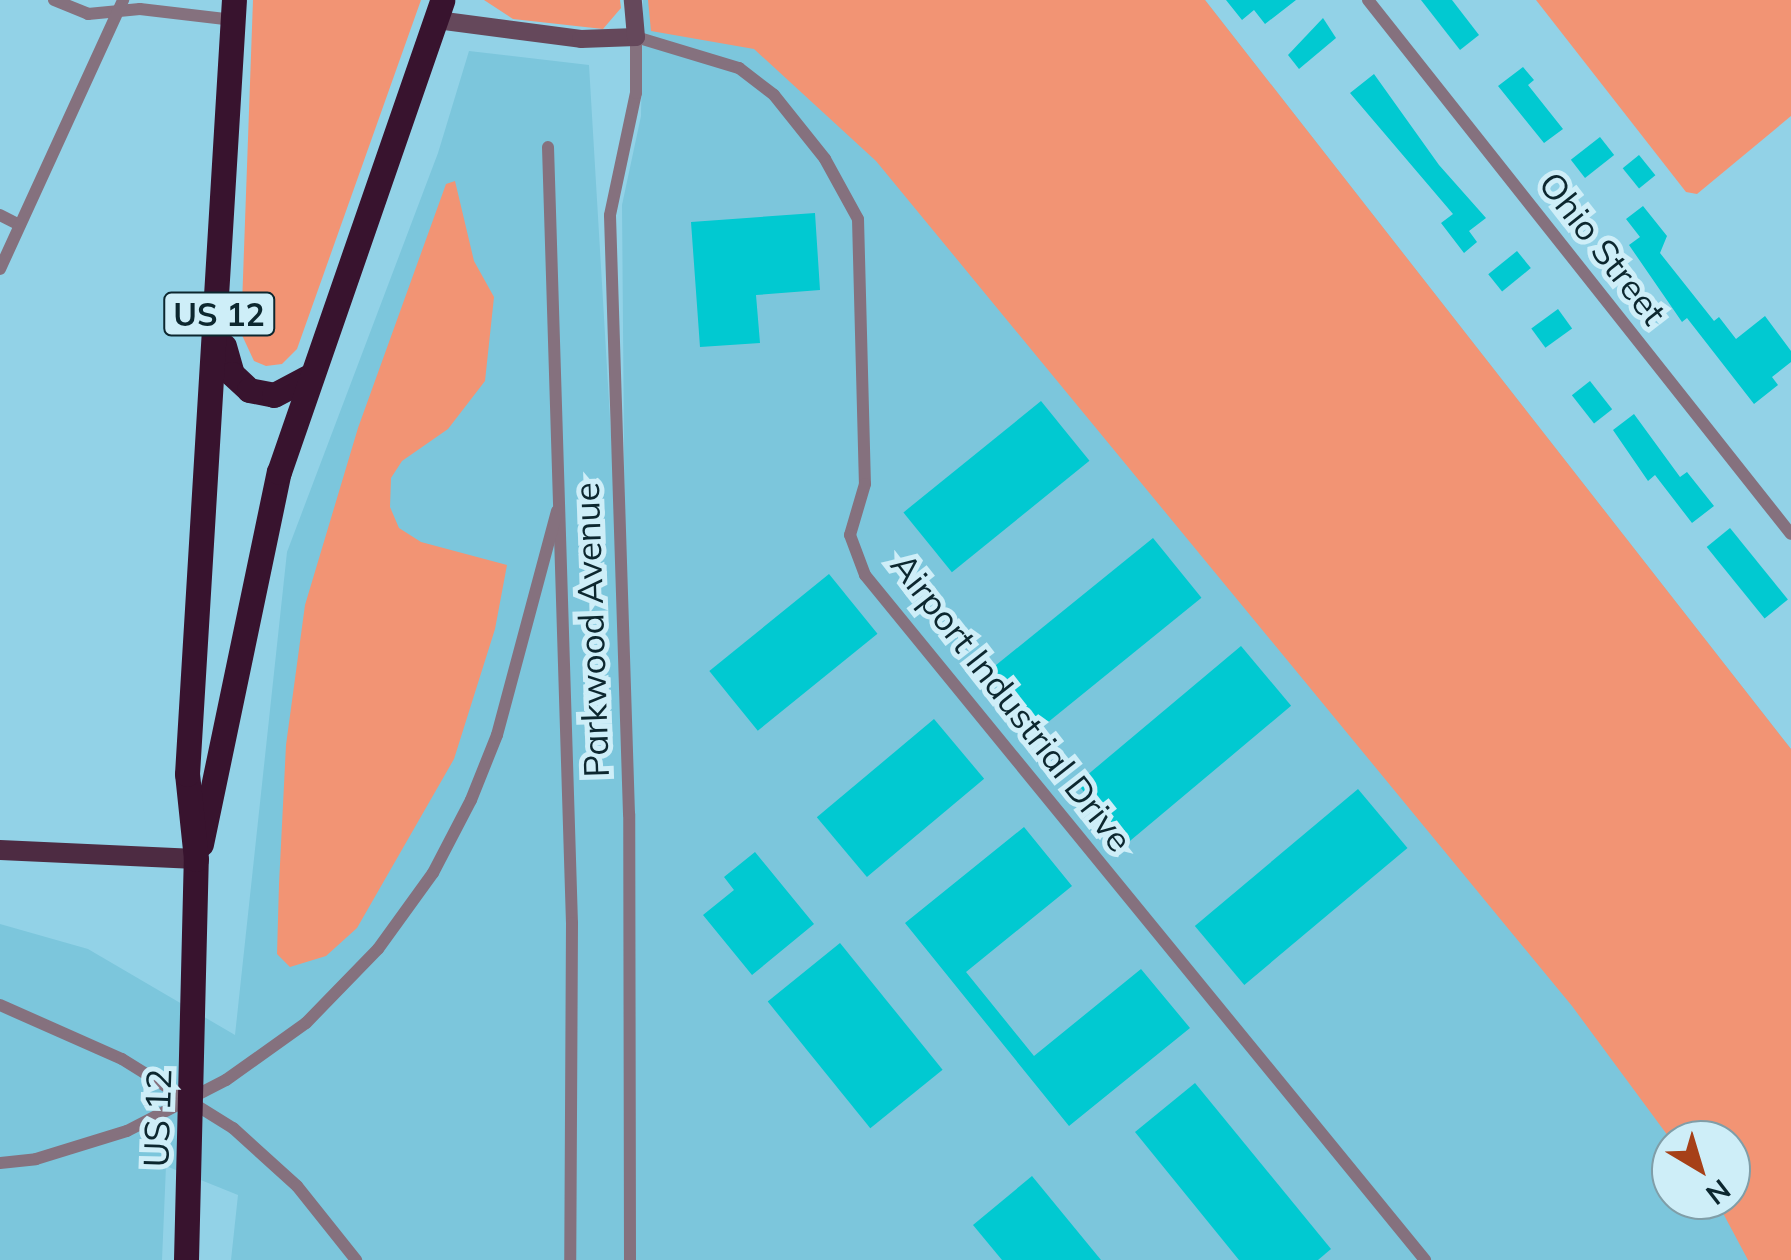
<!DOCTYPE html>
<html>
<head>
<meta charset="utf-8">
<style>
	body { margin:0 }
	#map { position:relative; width:1791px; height:1260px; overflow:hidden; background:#92d2e7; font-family:Mulish,sans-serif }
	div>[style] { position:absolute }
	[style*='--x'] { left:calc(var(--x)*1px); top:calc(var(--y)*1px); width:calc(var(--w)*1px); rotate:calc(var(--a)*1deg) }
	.built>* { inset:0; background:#7cc6dc }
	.green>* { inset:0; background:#f29474 }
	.building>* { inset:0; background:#01c9d1; transform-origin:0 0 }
	.street>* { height:12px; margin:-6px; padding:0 6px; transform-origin:6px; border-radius:6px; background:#85717e }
	.secondary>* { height:18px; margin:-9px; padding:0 9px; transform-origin:9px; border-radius:9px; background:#65485b }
	.primary>* { height:20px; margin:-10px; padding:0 10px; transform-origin:10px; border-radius:10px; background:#4d2b42 }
	.highway>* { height:25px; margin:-12.5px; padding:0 12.5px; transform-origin:12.5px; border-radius:12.5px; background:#38132e }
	span { translate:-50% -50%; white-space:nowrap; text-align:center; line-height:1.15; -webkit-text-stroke:10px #ceeef8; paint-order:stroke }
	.shield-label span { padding:2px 8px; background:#ceeef8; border:2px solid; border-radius:8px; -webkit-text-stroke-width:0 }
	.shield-label { font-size:32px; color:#0c272f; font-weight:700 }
	.street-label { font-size:35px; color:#0c272f }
	.north { position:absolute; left:1651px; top:1120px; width:100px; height:100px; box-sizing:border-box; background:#ceeef8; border:2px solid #809ea8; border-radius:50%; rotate:142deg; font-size:28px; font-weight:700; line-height:40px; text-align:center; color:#0c272f }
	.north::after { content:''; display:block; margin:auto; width:35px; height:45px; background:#a64018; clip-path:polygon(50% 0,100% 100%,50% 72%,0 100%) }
</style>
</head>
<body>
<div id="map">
	<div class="built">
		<i style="clip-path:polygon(evenodd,643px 0,1205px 0,1791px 749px,1791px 1260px,231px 1260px,238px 1195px,166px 1166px,162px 1260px,0 1260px,0 924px,88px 949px,235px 1035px,287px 552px,438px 153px,469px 51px,589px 65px,626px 688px,622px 205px,641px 116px,643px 0,1671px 1140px,1731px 1140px,1731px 1200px,1671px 1200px,1671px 1140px)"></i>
	</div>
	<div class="green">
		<i style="clip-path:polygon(253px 0,421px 0,297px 349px,282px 364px,266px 366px,254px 361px,241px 333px)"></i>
		<i style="clip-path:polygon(484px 0,620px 0,621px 8px,603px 29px,513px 19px)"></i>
		<i style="clip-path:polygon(648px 0,1205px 0,1791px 749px,1791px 1260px,1748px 1260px,1716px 1200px,1731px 1200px,1731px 1140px,1671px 1140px,1572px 1006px,876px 161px,754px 49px,651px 31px)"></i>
		<i style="clip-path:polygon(1536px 0,1791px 0,1791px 116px,1697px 194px,1686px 192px)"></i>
		<i style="clip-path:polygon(455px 181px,474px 261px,494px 297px,485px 381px,448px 429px,402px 461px,391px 478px,390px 507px,399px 528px,421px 542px,507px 565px,495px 629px,454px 759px,357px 928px,326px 956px,290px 967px,277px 954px,279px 884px,286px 745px,305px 605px,358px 428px,446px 184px)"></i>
	</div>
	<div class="building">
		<i style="clip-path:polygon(1226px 0,1296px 0,1265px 24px,1254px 10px,1242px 20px)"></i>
		<i style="clip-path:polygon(1421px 0,1452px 0,1479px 35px,1460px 50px)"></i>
		<i style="clip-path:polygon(1323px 18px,1336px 38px,1299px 69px,1288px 55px)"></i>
		<i style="clip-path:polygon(1523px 67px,1534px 80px,1528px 85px,1563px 129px,1544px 143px,1498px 86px)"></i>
		<i style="clip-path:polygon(1374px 74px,1439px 165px,1486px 218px,1469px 231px,1477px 242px,1464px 253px,1441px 223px,1453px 214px,1350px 93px)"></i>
		<i style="left:1600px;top:137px;width:23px;height:37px;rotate:52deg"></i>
		<i style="left:1639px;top:155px;width:26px;height:21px;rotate:51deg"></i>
		<i style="clip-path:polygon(1643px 206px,1667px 236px,1660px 253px,1714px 321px,1719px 317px,1736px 339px,1765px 316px,1791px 351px,1791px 362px,1772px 377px,1778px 385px,1754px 404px,1687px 318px,1682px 322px,1629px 245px,1640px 237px,1626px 219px)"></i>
		<i style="clip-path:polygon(815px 213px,820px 290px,756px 295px,760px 343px,700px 347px,691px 222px)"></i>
		<i style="left:1517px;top:251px;width:22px;height:37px;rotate:51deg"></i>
		<i style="left:1558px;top:309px;width:24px;height:33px;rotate:54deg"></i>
		<i style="left:1590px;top:381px;width:36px;height:23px;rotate:52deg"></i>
		<i style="left:1041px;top:401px;width:77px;height:177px;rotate:51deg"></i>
		<i style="clip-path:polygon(1634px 414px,1680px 477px,1687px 472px,1714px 506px,1692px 523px,1655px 475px,1648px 481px,1613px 430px)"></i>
		<i style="left:1730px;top:528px;width:92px;height:30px;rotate:51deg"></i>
		<i style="left:1153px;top:538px;width:77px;height:215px;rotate:51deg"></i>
		<i style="left:829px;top:574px;width:77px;height:154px;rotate:51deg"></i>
		<i style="left:1241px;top:646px;width:78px;height:214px;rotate:50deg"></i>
		<i style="left:934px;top:719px;width:78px;height:153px;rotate:50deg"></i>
		<i style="left:1358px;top:789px;width:77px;height:213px;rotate:50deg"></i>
		<i style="clip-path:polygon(1024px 827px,1072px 886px,966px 972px,1034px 1056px,1141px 969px,1190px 1028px,1069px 1126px,905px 923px)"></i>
		<i style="clip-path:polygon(755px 852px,814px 924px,752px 975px,703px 915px,734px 890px,724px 877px)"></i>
		<i style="left:840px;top:943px;width:163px;height:93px;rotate:51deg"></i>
		<i style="clip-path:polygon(1195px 1083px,1331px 1249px,1318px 1260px,1239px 1260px,1135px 1132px)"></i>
		<i style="clip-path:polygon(1032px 1176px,1101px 1260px,1002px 1260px,973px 1225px)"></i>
	</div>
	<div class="street">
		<i style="--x:54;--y:0;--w:37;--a:22"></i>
		<i style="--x:88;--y:14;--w:52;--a:-5.5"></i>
		<i style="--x:140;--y:9;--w:94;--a:6.7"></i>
		<i style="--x:1368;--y:0;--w:681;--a:51.62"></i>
		<i style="--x:548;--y:147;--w:776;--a:88.23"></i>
		<i style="--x:572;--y:923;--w:337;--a:90.3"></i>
		<i style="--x:0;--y:215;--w:22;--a:27"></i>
		<i style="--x:0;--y:269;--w:296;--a:-65.4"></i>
		<i style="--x:0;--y:1005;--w:133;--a:23.9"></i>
		<i style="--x:122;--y:1059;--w:131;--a:31.9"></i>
		<i style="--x:233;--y:1128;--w:86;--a:42.2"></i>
		<i style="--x:297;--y:1186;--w:95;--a:51.4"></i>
		<i style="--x:0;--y:1163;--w:36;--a:-6"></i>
		<i style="--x:36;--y:1159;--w:95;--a:-17.1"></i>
		<i style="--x:127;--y:1131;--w:111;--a:-27.3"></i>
		<i style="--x:226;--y:1080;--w:98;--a:-35.5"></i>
		<i style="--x:306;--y:1023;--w:103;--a:-45.8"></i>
		<i style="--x:378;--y:949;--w:94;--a:-54.1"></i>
		<i style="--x:433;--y:873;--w:82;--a:-62.5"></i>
		<i style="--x:471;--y:800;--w:70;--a:-68.2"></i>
		<i style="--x:497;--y:735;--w:232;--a:-75"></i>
		<i style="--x:630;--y:1260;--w:446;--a:-90.1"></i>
		<i style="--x:629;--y:814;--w:599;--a:-91.82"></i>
		<i style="--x:610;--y:215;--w:125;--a:-78"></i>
		<i style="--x:636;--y:93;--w:56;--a:-90"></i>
		<i style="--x:636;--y:37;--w:108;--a:16.8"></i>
		<i style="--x:739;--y:68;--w:44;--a:37.6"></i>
		<i style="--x:774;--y:95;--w:82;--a:51.4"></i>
		<i style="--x:825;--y:159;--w:68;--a:61.2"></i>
		<i style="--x:858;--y:219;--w:265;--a:88.5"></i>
		<i style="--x:865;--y:484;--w:53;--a:106.4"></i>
		<i style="--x:850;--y:535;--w:43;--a:69.4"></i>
		<i style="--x:865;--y:575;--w:885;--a:50.73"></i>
	</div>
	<div class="secondary">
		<i style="--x:437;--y:20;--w:145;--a:7.5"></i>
		<i style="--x:581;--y:39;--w:55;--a:-2.1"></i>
		<i style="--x:636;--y:37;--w:37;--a:-95"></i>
	</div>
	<div class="primary">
		<i style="--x:0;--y:850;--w:196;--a:2.6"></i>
	</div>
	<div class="highway">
		<i style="--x:224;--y:346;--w:29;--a:74"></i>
		<i style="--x:232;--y:374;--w:23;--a:43"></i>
		<i style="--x:249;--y:390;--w:25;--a:11"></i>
		<i style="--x:274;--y:395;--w:41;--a:-27.8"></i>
		<i style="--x:201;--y:844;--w:380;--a:-78.2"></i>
		<i style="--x:279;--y:472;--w:499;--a:-70.9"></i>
		<i style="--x:186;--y:1260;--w:401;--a:-88.6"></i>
		<i style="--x:196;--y:859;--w:85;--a:-96"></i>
		<i style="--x:187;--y:774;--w:775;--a:-86.53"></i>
	</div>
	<div class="shield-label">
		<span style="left:219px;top:314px">US 12</span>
	</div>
	<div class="street-label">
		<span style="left:1603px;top:248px;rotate:52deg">Ohio Street</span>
		<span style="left:591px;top:630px;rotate:-92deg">Parkwood Avenue</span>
		<span style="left:1012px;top:702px;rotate:52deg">Airport Industrial Drive</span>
		<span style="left:157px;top:1118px;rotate:-88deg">US 12</span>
	</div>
	<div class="north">N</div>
</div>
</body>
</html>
